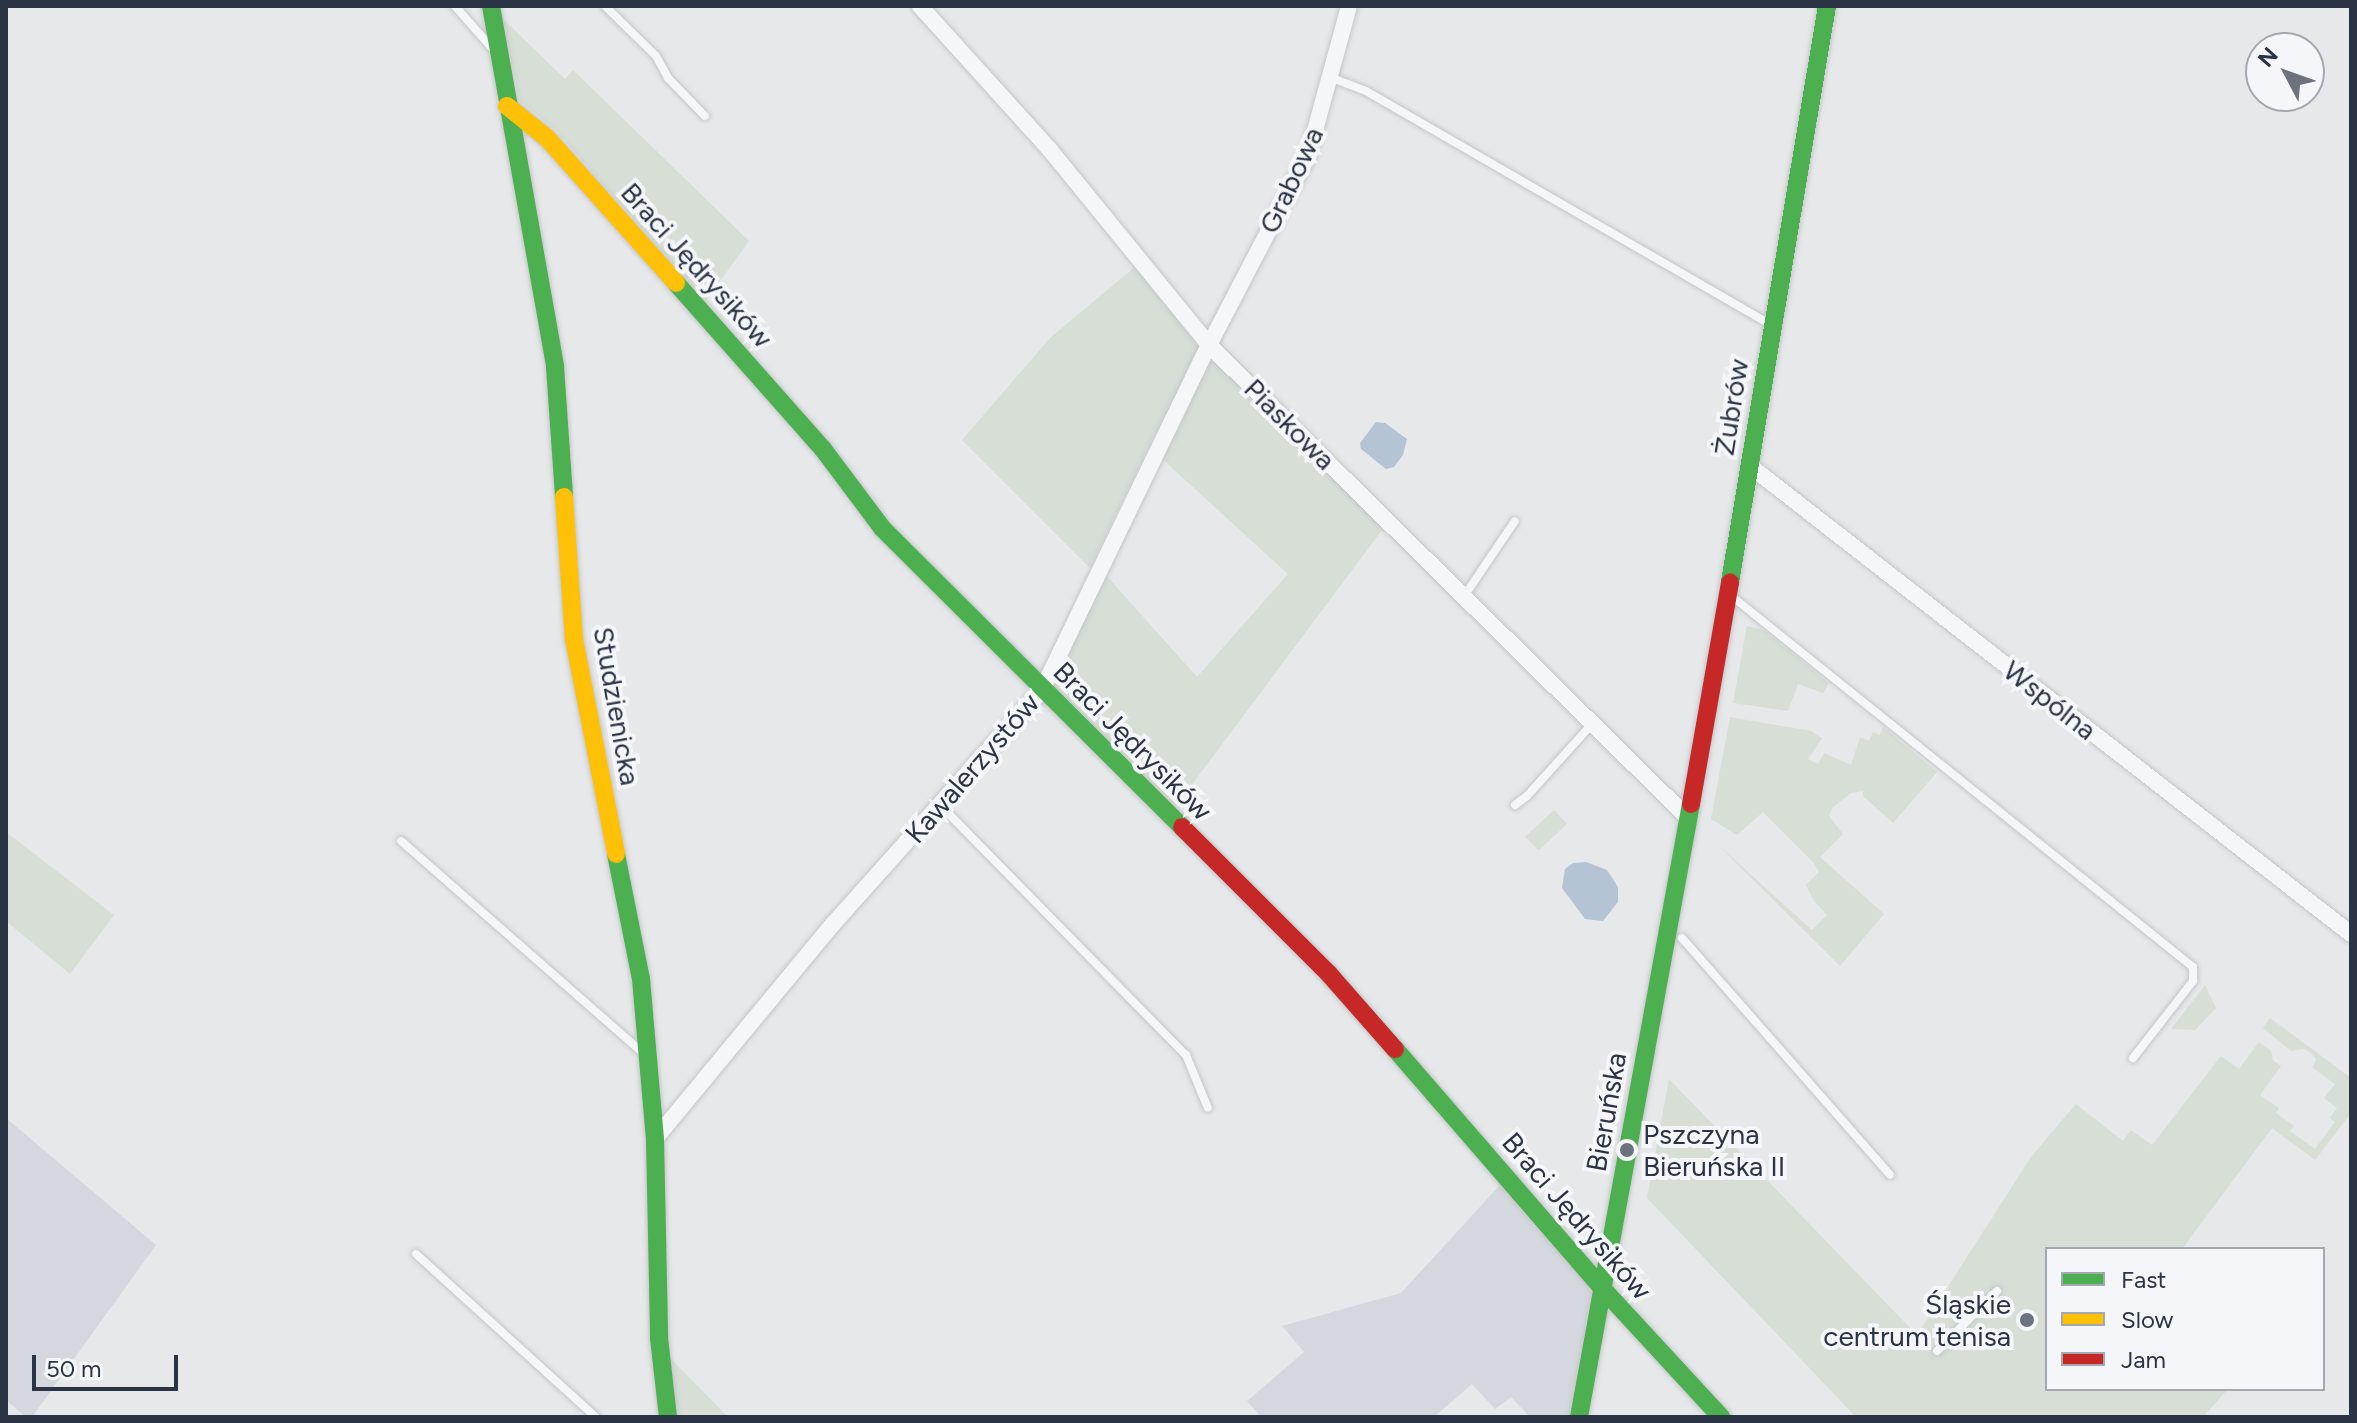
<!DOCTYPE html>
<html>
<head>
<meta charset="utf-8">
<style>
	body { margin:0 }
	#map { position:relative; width:2357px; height:1423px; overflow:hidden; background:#e6e8ea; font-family:Figtree,sans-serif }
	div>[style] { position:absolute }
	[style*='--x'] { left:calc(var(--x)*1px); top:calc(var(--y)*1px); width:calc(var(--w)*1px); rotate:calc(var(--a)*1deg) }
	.built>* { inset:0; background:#d4d7dd }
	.green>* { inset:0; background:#d6ded6; transform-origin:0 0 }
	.water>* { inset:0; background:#b4c4d5 }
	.roads { filter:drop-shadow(0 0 2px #c4c6c8) drop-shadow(0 0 2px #c4c6c8) }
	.lane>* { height:8px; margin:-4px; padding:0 4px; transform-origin:4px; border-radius:4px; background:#f5f6f7 }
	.street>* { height:16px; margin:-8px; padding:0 8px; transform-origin:8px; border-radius:8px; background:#f5f6f7 }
	.fast>* { height:18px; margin:-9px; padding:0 9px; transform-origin:9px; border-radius:9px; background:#4caf50 }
	.slow>* { height:18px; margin:-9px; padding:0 9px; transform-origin:9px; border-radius:9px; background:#ffc107 }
	.jam>* { height:18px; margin:-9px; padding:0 9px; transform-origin:9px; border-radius:9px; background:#c62828 }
	.dots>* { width:22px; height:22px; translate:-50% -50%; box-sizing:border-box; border:4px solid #f4f6f9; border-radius:50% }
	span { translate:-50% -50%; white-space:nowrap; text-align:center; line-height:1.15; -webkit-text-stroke:8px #f4f6f9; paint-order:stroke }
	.street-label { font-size:28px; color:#2b3445 }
	.poi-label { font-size:28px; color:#2b3445 }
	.left { translate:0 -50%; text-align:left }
	.right { translate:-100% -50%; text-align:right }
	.frame { position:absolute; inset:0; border:8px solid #2b3445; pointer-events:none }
	.legend { position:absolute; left:2045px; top:1247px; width:280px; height:144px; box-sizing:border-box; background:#f4f6f9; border:2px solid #a4a8b1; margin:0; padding:10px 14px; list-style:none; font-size:24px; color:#2b3445 }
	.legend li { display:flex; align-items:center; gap:16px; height:40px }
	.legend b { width:40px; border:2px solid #a4a8b1 }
	.north { position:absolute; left:2245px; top:32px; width:80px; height:80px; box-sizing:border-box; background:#f4f6f9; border:2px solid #a4a8b1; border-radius:50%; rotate:311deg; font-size:22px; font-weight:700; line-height:32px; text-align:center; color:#2b3445 }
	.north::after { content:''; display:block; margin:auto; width:28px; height:36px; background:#6c737f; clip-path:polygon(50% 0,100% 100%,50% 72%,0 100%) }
	.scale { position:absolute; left:32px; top:1355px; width:146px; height:36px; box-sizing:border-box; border:4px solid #2b3445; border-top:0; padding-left:10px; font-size:24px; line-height:28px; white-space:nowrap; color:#2b3445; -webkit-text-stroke:6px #f4f6f9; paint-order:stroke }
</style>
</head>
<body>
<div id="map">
	<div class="built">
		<i style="clip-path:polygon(6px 1118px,156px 1245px,32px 1417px,26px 1417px,6px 1400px)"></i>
		<i style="clip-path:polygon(1500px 1185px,1592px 1290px,1570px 1417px,1530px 1417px,1511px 1397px,1495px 1409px,1472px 1384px,1434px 1417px,1261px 1417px,1247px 1401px,1304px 1352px,1282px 1326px,1401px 1293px)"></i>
	</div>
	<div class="green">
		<i style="clip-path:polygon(502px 18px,565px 79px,573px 70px,749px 241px,705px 302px,555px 129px,520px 101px)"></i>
		<i style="clip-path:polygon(1136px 266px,1203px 347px,1150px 444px,1090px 568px,962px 440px,1050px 338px)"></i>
		<i style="clip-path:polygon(1210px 355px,1385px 526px,1173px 810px,1048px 689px,1104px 573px,1197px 677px,1288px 574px,1160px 457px)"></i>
		<i style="clip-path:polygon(1747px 626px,1764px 630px,1829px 683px,1823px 693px,1798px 684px,1788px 711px,1733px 703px)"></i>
		<i style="clip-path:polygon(1730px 717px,1811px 731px,1822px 738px,1808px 759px,1818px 764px,1824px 753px,1851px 765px,1860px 737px,1869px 741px,1873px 732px,1880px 735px,1883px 727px,1937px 772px,1893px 823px,1863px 796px,1863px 791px,1851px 793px,1832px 808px,1829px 816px,1843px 834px,1820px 857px,1884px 914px,1840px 966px,1719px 846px,1812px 930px,1827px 915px,1814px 901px,1806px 885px,1819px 872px,1814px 863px,1763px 812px,1737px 835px,1711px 819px)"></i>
		<i style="left:1554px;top:810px;width:19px;height:39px;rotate:47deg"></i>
		<i style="clip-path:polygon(6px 832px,114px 915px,70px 974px,6px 921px)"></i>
		<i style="clip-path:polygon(2205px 985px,2216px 1008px,2195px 1030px,2171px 1029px)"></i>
		<i style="clip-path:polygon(2270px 1018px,2351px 1078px,2351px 1113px,2315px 1160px,2272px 1128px,2182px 1249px,2047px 1249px,2047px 1389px,2228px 1389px,2203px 1417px,1856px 1417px,1647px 1198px,1669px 1079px,1917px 1335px,2031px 1157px,2076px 1104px,2123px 1141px,2131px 1130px,2152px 1145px,2221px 1056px,2239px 1069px,2259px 1042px,2271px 1051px,2273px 1060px,2281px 1066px,2260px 1095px,2279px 1108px,2276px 1113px,2294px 1126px,2290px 1131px,2315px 1149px,2335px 1122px,2330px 1118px,2337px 1108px,2324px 1098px,2335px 1084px,2313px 1068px,2316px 1059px,2311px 1053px,2304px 1049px,2291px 1051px,2263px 1028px)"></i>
		<i style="clip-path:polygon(669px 1357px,728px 1417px,675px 1417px)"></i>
	</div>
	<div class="water">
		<i style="clip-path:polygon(1376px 422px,1385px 423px,1407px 439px,1403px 455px,1394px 467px,1386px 469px,1361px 449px,1360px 443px)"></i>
		<i style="clip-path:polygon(1586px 862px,1607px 870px,1618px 887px,1618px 902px,1603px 921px,1585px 919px,1562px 888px,1565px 869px,1573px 863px)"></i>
	</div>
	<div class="roads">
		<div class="lane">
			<i style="--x:455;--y:6;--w:55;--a:48.7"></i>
			<i style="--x:605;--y:6;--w:71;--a:44.4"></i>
			<i style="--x:656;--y:56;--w:25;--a:61"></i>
			<i style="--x:668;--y:78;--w:53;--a:45.8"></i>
			<i style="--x:1332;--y:78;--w:36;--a:21"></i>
			<i style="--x:1366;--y:91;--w:466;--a:30"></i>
			<i style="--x:1729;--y:594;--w:595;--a:38.8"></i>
			<i style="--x:2193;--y:967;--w:14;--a:90"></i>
			<i style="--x:2193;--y:981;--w:98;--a:127.9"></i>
			<i style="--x:1465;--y:595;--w:89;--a:-56"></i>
			<i style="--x:1515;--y:805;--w:15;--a:-37"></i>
			<i style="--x:1527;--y:796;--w:97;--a:-47.9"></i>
			<i style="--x:941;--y:806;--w:349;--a:45.5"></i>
			<i style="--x:1186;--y:1055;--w:57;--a:67.5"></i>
			<i style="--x:401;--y:841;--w:323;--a:41.2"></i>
			<i style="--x:1682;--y:938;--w:315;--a:48.7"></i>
			<i style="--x:416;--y:1254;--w:243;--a:42.2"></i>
			<i style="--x:1937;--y:1351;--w:85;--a:-45"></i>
		</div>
		<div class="street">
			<i style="--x:920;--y:6;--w:194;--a:47.9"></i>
			<i style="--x:1050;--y:150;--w:252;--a:50.8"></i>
			<i style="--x:1209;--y:345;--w:673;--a:44.64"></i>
			<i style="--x:1750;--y:466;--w:762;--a:37.91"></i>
			<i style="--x:655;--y:1139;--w:279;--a:-50.4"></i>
			<i style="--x:833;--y:924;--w:314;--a:-48.2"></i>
			<i style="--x:1042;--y:690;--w:383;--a:-64.2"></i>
			<i style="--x:1209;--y:345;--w:213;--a:-62.4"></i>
			<i style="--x:1308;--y:156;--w:156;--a:-74.7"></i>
		</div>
		<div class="fast">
			<i style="--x:491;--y:6;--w:367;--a:79.9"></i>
			<i style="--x:555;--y:367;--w:130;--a:86"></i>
			<i style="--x:676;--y:283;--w:222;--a:48.5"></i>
			<i style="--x:823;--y:449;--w:99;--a:53.2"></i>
			<i style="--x:882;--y:528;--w:424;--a:44.9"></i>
			<i style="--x:1730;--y:582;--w:584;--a:-80.44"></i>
			<i style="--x:616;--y:854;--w:127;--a:78.7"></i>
			<i style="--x:641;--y:979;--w:161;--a:85"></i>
			<i style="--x:655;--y:1139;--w:199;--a:88.8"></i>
			<i style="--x:659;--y:1338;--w:80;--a:83.5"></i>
			<i style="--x:1395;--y:1049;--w:316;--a:49.1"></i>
			<i style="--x:1602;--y:1288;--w:176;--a:47.3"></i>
			<i style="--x:1579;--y:1417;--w:623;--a:-79.65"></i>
		</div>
		<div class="slow">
			<i style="--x:507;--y:106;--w:51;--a:38.7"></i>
			<i style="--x:547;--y:138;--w:194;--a:48.3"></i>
			<i style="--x:564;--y:497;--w:142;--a:86"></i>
			<i style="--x:574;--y:639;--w:219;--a:78.9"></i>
		</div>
		<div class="jam">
			<i style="--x:1691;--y:804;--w:225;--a:-80"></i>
			<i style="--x:1182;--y:827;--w:208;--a:45"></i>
			<i style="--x:1329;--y:974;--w:100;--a:48.7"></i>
		</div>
	</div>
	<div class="dots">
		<i style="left:1627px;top:1150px;background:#6c737f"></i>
		<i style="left:2027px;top:1320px;background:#6c737f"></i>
	</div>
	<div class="street-label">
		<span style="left:1291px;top:180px;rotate:-65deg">Grabowa</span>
		<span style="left:697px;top:265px;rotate:48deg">Braci Jędrysików</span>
		<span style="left:1731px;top:407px;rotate:-81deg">Żubrów</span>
		<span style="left:1290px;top:424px;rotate:45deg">Piaskowa</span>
		<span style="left:2050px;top:700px;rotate:38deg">Wspólna</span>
		<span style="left:617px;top:706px;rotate:80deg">Studzienicka</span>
		<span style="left:1133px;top:741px;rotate:45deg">Braci Jędrysików</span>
		<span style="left:972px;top:768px;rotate:-49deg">Kawalerzystów</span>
		<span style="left:1606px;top:1112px;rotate:-80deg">Bieruńska</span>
		<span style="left:1577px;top:1216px;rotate:49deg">Braci Jędrysików</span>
	</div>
	<div class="poi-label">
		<span class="left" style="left:1643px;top:1150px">Pszczyna<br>Bieruńska II</span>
		<span class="right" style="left:2011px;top:1320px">Śląskie<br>centrum tenisa</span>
	</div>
	<div class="frame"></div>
	<ul class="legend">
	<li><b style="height:10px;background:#4caf50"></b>Fast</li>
	<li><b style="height:10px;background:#ffc107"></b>Slow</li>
	<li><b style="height:10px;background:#c62828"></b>Jam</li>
	</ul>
	<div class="north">N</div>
	<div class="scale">50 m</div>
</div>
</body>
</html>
